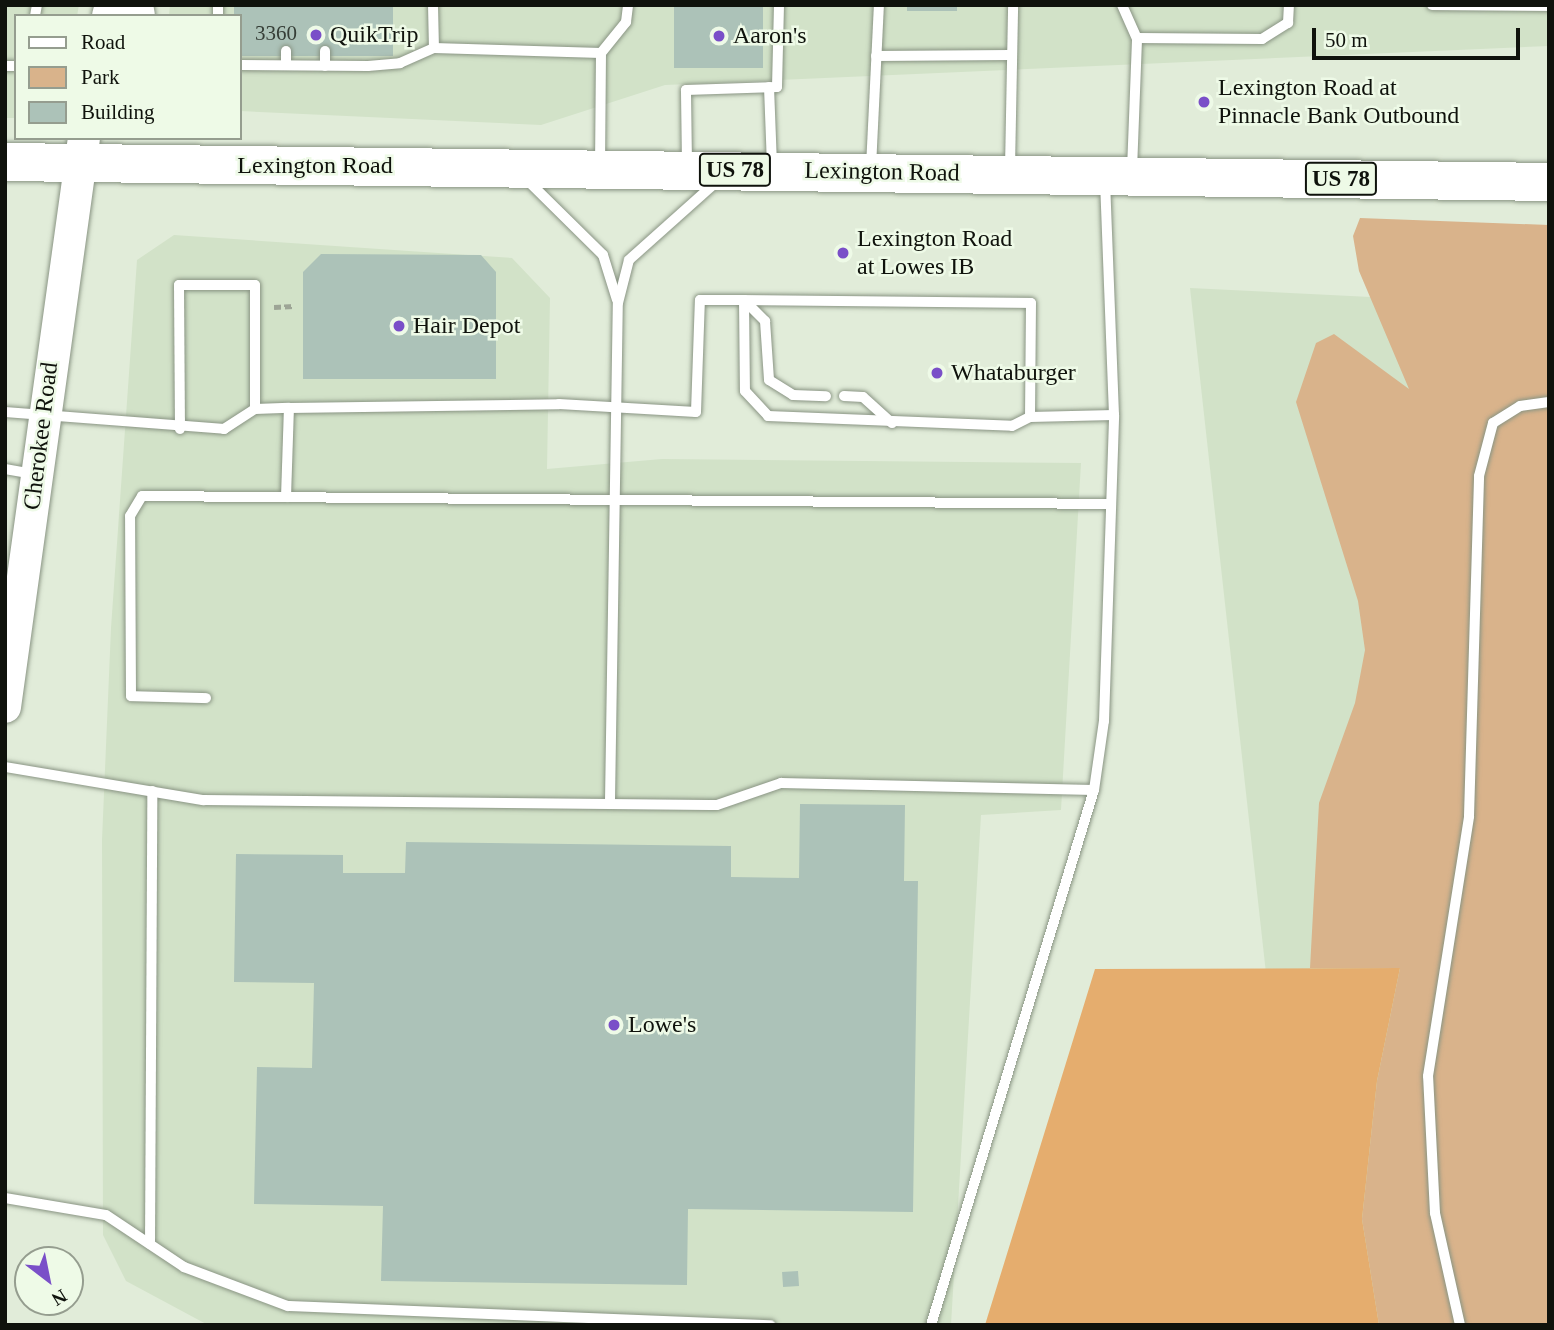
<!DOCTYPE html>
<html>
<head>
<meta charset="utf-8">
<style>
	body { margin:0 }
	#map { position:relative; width:1554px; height:1330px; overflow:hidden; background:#e1ecd9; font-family:"Times New Roman",serif }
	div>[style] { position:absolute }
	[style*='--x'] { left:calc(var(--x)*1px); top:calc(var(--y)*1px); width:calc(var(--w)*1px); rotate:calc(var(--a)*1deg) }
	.built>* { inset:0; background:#d2e2c8 }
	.green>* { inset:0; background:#d9b38b }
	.forest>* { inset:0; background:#e5ad6e }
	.building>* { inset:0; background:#acc2b8; transform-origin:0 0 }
	.path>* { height:4.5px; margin-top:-2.25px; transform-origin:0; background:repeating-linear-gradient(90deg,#9da596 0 7px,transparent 0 10.5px) }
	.roads { filter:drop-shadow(0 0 2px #899483) drop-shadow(0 0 2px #899483) }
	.lane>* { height:10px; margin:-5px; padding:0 5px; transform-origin:5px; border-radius:5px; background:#fff }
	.secondary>* { height:32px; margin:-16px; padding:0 16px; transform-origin:16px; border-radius:16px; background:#fff }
	.highway>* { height:38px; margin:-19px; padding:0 19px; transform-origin:19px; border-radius:19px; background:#fff }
	.dots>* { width:19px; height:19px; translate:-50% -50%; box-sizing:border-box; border:4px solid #eefae7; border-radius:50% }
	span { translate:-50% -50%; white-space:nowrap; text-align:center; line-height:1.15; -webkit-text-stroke:5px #eefae7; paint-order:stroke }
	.number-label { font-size:21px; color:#363e37 }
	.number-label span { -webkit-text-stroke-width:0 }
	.shield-label span { padding:2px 5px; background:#eefae7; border:2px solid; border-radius:5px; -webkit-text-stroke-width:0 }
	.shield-label { font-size:23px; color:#0f120c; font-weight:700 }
	.poi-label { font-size:24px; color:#0f120c }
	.left { translate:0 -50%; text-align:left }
	.street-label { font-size:24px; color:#0f120c }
	.frame { position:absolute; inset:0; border:7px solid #0f120c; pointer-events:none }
	.legend { position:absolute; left:14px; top:14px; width:228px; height:126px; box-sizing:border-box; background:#eefae7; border:2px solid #959d8f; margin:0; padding:9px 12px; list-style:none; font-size:21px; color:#0f120c }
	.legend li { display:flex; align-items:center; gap:14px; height:35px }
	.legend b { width:35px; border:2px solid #959d8f }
	.north { position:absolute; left:14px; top:1246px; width:70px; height:70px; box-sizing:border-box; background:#eefae7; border:2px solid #959d8f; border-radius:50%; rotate:148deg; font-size:19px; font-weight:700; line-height:28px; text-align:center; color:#0f120c }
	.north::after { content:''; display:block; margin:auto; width:24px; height:32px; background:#7a4fc8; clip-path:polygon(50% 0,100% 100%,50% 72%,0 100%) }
	.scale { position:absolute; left:1312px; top:28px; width:208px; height:32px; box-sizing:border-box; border:4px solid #0f120c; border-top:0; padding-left:9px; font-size:21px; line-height:24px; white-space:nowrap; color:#0f120c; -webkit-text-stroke:5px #eefae7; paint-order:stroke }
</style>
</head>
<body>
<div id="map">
	<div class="built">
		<i style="clip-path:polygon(5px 5px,79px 5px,77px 16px,16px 16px,16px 118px,5px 118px)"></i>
		<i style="clip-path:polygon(170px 5px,1549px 5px,1549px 46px,665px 85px,541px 125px,240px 111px,240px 16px,169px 16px)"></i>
		<i style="clip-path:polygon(174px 235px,512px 258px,550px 298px,547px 469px,662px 459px,1081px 463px,1061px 810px,981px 815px,951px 1325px,208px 1325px,126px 1281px,103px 1235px,102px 840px,111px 628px,137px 260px)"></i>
		<i style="clip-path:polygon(1190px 288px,1549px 306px,1549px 1325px,1305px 1325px)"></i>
	</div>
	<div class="green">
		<i style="clip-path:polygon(1360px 218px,1549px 225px,1549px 1325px,1379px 1325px,1362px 1219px,1377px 1081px,1400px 968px,1310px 968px,1319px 803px,1355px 703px,1365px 650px,1358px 601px,1296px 402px,1316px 343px,1334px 334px,1409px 389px,1359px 271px,1353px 236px)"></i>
	</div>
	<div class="forest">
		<i style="clip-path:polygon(1400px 968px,1377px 1081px,1362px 1219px,1379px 1325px,985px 1325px,1095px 969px)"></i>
	</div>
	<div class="building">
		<i style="left:234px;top:5px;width:159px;height:51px"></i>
		<i style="left:674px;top:5px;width:89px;height:63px"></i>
		<i style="left:907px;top:5px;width:50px;height:6px"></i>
		<i style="clip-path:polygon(321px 254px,481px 255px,496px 272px,496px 379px,303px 379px,303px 272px)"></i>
		<i style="clip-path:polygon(800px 804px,905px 805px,904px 881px,918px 881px,913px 1212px,688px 1209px,687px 1285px,381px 1281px,383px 1206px,254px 1204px,257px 1067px,312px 1068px,314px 983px,234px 982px,236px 854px,343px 855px,343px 873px,405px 873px,406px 842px,731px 846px,731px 877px,799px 878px)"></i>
		<i style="left:798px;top:1271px;width:15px;height:16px;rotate:86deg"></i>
	</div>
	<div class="path">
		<i style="--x:274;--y:307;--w:20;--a:-3"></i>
	</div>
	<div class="roads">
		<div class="lane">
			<i style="--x:218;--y:5;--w:11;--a:90"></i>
			<i style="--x:433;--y:5;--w:43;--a:88.7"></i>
			<i style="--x:434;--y:48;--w:167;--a:1.7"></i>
			<i style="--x:601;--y:53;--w:110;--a:90.5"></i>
			<i style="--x:1122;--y:5;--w:36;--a:66"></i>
			<i style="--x:1432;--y:5;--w:117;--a:0.5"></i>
			<i style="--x:35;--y:16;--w:11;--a:-80"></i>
			<i style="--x:286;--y:51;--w:14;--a:90"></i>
			<i style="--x:325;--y:51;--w:15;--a:90"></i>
			<i style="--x:601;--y:53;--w:40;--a:-51"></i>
			<i style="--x:626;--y:22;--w:17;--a:-83"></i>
			<i style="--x:876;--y:56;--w:134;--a:-0.4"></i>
			<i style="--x:240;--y:65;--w:128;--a:0.4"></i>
			<i style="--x:368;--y:66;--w:32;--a:-5"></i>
			<i style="--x:400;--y:63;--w:37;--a:-24"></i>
			<i style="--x:5;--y:66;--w:11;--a:0"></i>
			<i style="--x:769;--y:87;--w:78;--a:87.8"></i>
			<i style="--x:687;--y:164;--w:74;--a:-90.8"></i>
			<i style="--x:686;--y:90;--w:91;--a:-1.9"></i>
			<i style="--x:777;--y:87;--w:82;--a:-88.6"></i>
			<i style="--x:871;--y:167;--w:162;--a:-87.2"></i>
			<i style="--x:1010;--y:168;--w:163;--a:-88.9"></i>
			<i style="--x:1132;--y:170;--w:132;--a:-87.8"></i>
			<i style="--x:1137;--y:38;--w:125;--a:0.5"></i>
			<i style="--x:1262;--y:39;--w:31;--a:-32"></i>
			<i style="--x:1288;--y:23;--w:18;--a:-87"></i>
			<i style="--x:526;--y:179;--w:108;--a:44.6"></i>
			<i style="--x:603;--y:255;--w:47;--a:72.7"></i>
			<i style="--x:744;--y:300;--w:91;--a:89.4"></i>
			<i style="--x:745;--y:391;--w:34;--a:47"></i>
			<i style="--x:768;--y:416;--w:244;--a:2.3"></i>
			<i style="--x:1012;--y:426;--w:20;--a:-27"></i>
			<i style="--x:744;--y:300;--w:30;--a:45"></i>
			<i style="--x:765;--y:321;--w:59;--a:86.1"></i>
			<i style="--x:769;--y:380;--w:28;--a:32"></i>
			<i style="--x:793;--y:395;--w:33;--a:2"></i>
			<i style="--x:844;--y:396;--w:19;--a:3"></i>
			<i style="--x:863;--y:397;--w:39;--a:42"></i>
			<i style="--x:5;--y:412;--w:220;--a:4.4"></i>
			<i style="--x:224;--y:429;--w:37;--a:-33"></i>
			<i style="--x:255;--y:409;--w:34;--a:-2"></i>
			<i style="--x:289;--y:408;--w:270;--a:-0.8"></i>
			<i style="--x:559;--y:404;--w:137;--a:3.3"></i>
			<i style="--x:696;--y:412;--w:112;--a:-88"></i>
			<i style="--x:700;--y:300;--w:44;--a:0"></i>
			<i style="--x:744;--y:300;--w:287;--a:0.6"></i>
			<i style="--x:1031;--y:303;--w:114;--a:90.5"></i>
			<i style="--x:1030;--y:417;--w:84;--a:-1.4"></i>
			<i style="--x:180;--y:429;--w:144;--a:-90.4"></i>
			<i style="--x:179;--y:285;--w:76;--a:0"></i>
			<i style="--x:255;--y:285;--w:124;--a:90"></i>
			<i style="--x:5;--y:469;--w:28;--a:10"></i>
			<i style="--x:286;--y:497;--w:89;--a:-88.1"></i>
			<i style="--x:206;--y:698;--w:75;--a:-178.5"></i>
			<i style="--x:131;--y:696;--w:180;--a:-90.3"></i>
			<i style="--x:130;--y:516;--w:23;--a:-59"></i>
			<i style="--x:142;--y:496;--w:965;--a:0.47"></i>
			<i style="--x:5;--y:767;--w:201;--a:9.5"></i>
			<i style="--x:203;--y:800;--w:514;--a:0.56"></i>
			<i style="--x:717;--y:805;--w:68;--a:-19"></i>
			<i style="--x:781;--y:783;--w:313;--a:1.3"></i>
			<i style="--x:610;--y:801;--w:498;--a:-89.1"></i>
			<i style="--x:618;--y:303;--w:44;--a:-75.7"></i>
			<i style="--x:629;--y:260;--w:115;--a:-41.8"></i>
			<i style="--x:5;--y:1198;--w:102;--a:9.6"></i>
			<i style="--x:106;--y:1215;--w:94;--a:33.7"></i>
			<i style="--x:184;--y:1267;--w:111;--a:20.6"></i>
			<i style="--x:288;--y:1306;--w:483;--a:2.3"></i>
			<i style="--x:150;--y:1244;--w:453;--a:-89.7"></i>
			<i style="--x:931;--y:1325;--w:559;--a:-73.06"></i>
			<i style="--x:1094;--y:790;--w:70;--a:-81.8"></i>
			<i style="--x:1104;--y:721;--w:306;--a:-88.1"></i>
			<i style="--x:1114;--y:415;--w:233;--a:-92.2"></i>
			<i style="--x:1460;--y:1325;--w:115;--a:-102.6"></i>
			<i style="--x:1435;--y:1213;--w:137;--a:-92.9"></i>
			<i style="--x:1428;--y:1076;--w:263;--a:-81"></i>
			<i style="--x:1469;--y:816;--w:340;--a:-88.3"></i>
			<i style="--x:1479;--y:476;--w:55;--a:-75.2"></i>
			<i style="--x:1493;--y:423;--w:32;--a:-32"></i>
			<i style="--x:1520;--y:406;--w:29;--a:-8"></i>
		</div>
		<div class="secondary">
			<i style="--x:108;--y:16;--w:11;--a:-75"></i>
			<i style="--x:5;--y:707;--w:574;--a:-82.1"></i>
		</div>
		<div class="highway">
			<i style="--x:134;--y:5;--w:11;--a:80"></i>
			<i style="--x:5;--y:162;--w:1544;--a:0.74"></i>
		</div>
	</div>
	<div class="dots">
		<i style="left:316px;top:35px;background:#7a4fc8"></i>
		<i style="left:719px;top:36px;background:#7a4fc8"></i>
		<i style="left:1204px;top:102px;background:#7a4fc8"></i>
		<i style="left:843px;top:253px;background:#7a4fc8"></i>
		<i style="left:399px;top:326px;background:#7a4fc8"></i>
		<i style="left:937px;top:373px;background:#7a4fc8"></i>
		<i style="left:614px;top:1025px;background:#7a4fc8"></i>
	</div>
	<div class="number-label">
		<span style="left:276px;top:33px">3360</span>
	</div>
	<div class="shield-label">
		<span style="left:735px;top:170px">US 78</span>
		<span style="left:1341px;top:179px">US 78</span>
	</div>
	<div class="poi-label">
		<span class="left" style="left:330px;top:35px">QuikTrip</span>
		<span class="left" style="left:733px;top:36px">Aaron's</span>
		<span class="left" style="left:1218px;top:102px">Lexington Road at<br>Pinnacle Bank Outbound</span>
		<span class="left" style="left:857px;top:253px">Lexington Road<br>at Lowes IB</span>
		<span class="left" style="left:413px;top:326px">Hair Depot</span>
		<span class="left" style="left:951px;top:373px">Whataburger</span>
		<span class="left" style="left:628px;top:1025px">Lowe's</span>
	</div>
	<div class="street-label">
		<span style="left:315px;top:166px">Lexington Road</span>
		<span style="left:882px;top:172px;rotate:1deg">Lexington Road</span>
		<span style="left:41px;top:436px;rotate:-83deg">Cherokee Road</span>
	</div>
	<div class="frame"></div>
	<ul class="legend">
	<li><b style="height:9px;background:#fff"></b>Road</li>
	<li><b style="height:19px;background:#d9b38b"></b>Park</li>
	<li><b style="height:19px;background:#acc2b8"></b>Building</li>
	</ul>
	<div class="north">N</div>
	<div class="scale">50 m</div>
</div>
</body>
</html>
